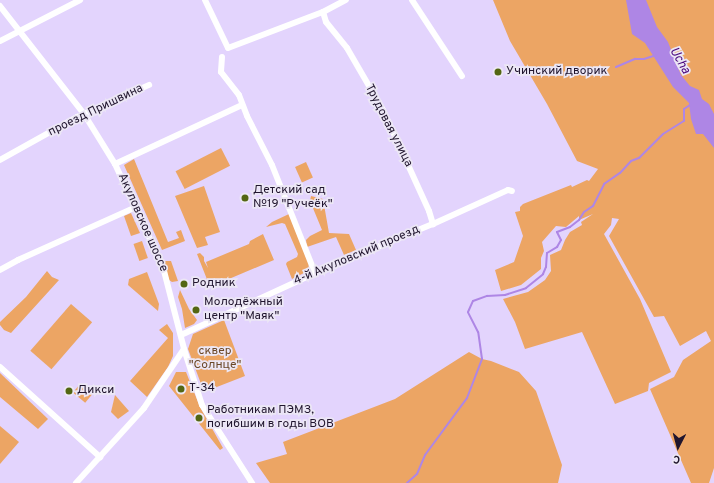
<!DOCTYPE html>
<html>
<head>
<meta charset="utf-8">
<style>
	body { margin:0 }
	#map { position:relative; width:714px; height:483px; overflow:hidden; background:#e3d4fd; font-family:Overpass,sans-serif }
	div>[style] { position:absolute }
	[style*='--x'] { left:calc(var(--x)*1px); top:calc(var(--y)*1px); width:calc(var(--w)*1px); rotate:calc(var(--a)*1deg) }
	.green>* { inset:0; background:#eca564; transform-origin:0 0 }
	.water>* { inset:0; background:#ae86e5 }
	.stream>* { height:2px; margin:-1px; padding:0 1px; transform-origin:1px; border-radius:1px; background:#ae86e5 }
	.minor>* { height:6px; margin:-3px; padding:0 3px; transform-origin:3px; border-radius:3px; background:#fff }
	.dots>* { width:11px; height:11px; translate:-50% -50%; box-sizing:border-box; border:2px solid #ece7f5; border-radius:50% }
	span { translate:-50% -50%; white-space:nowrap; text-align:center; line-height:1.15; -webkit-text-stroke:3.5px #ece7f5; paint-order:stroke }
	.poi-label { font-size:12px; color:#20152e }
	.left { translate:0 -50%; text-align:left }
	.street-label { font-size:12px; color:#20152e }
	.park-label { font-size:12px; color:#6b4827 }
	.water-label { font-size:13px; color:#49077d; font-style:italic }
	.north { position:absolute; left:658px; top:427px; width:40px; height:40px; -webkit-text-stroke:3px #ece7f5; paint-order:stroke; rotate:186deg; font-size:11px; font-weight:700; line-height:16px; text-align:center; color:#20152e }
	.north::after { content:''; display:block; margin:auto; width:14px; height:18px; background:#20152e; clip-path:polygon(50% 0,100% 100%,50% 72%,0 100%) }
</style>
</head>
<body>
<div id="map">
	<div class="green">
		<i style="clip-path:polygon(493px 0,714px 0,714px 468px,709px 483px,691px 483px,650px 389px,674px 377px,683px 360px,711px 341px,706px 331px,680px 346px,664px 316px,654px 317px,609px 236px,619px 219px,612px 218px,611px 225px,604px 234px,640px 299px,671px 372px,649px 383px,648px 391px,615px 404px,582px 332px,525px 349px,515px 322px,503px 299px,528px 292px,545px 280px,551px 271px,550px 255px,561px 250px,565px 240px,570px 232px,582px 225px,581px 222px,593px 214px,579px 220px,579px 216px,566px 227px,556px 226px,542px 242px,544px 251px,541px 258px,541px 269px,521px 285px,501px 291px,495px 270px,514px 262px,523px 236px,515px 212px,520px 211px,520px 207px,523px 204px,571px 185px,572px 187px,587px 180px,589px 181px,598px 169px,577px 161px,547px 104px,510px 41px)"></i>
		<i style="left:221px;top:148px;width:20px;height:51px;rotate:63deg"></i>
		<i style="clip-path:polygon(134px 159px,168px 242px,179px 238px,176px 232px,181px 230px,185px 241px,162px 250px,124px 165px)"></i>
		<i style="left:306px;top:162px;width:17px;height:12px;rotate:66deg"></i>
		<i style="clip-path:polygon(204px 186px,220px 232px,205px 237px,208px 245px,197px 248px,175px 196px)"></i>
		<i style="clip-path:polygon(311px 196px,323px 199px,329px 233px,349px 234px,356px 250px,344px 255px,336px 237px,307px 247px,306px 240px,310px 236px,322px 230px,310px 201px)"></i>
		<i style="clip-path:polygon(131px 213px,140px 233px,131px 236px,124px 216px)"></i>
		<i style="clip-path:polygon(289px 214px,309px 264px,308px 271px,292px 279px,286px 264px,287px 262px,297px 257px,298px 254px,285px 224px,282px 223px,266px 227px,272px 222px)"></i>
		<i style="clip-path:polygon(263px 234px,274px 260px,210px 287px,197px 254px,200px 253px,204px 257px,204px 261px,208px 268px,206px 262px,249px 244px,250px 241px)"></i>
		<i style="left:142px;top:241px;width:18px;height:9px;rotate:71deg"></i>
		<i style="clip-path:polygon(163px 261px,171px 261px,178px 281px,172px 282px,169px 280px)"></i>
		<i style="clip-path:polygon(47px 271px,52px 277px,59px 280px,11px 333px,4px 330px,0 325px,0 322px,26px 297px)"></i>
		<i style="clip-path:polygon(147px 272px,159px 304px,158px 311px,128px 285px,129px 279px)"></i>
		<i style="clip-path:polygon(180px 290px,189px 309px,197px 320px,194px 324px,185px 328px,182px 309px,178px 297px)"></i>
		<i style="left:71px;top:304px;width:28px;height:62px;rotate:41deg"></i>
		<i style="clip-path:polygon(224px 320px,245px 376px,204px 392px,188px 349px,193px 334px)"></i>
		<i style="clip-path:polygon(167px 324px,173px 333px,173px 356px,168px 367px,147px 397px,130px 381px,168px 338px,159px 330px)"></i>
		<i style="clip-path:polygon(469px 352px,482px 359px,491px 361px,519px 372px,536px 391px,562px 465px,558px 483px,270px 483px,256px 463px,287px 454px,283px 442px,395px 399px)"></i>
		<i style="clip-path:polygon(176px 372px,186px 372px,200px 407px,223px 448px,220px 450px,169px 386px)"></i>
		<i style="clip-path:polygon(0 373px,48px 419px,38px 429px,0 397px)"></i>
		<i style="left:80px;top:384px;width:16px;height:11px;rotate:40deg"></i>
		<i style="clip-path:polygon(115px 395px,129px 411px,118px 419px,111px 412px)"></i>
		<i style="clip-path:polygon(0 426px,19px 442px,0 464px)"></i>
	</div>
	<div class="water">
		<i style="clip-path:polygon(626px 0,646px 0,657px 27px,668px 42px,681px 75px,690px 86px,699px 90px,702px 99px,709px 104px,714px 114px,714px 148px,703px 134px,696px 134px,691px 119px,689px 103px,673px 87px,645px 43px,632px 34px)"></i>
	</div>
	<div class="stream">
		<i style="--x:616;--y:67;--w:21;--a:-23"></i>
		<i style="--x:635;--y:59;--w:9;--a:0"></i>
		<i style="--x:644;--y:59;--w:13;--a:-18"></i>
		<i style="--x:407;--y:483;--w:13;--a:-42"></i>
		<i style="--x:417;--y:474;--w:21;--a:-67"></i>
		<i style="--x:425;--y:455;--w:71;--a:-53.6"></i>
		<i style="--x:467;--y:398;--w:42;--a:-69"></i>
		<i style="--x:482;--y:359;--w:27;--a:-98"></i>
		<i style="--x:478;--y:332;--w:22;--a:-117"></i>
		<i style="--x:468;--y:312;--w:12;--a:-66"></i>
		<i style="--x:473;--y:301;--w:15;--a:-20"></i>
		<i style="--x:487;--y:296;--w:18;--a:-3"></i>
		<i style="--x:505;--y:295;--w:22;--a:-18"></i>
		<i style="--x:526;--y:288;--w:22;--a:-39"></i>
		<i style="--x:543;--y:274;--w:8;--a:-67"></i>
		<i style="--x:546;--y:267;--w:14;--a:-86"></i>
		<i style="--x:547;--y:253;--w:12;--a:-31"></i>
		<i style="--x:557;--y:247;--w:8;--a:-60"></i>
		<i style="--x:561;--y:240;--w:9;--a:-117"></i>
		<i style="--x:557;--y:232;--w:14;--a:-21"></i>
		<i style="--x:570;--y:227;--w:11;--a:-38"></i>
		<i style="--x:579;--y:220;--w:9;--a:-58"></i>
		<i style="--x:584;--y:212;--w:11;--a:-34"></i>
		<i style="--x:593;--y:206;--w:25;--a:-63"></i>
		<i style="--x:604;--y:184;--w:19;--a:-35"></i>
		<i style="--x:620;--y:173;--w:16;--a:-47"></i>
		<i style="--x:631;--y:161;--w:9;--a:-21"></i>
		<i style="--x:639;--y:158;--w:34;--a:-45"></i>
		<i style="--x:663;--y:134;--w:25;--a:-32"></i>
		<i style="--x:684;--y:121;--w:12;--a:-90"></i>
		<i style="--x:684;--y:109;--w:7;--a:-34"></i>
	</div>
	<div class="minor">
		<i style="--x:205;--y:0;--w:53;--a:64.4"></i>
		<i style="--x:228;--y:48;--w:102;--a:-20.8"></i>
		<i style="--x:323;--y:12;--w:26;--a:-28"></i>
		<i style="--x:412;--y:0;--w:91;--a:56.7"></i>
		<i style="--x:0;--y:6;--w:137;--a:52.1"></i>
		<i style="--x:84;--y:114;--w:59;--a:58.2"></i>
		<i style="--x:115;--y:164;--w:114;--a:65"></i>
		<i style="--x:163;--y:267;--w:85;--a:75.6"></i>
		<i style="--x:184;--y:349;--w:59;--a:72.2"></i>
		<i style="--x:202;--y:405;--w:93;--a:57.3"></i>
		<i style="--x:323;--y:12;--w:10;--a:73"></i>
		<i style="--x:326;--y:22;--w:33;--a:51"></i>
		<i style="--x:347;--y:48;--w:72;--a:59.9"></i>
		<i style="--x:383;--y:110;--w:111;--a:65.5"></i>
		<i style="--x:429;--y:211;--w:14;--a:73"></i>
		<i style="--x:0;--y:41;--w:90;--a:-27.1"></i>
		<i style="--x:222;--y:57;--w:15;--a:94"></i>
		<i style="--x:221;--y:72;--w:29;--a:52"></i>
		<i style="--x:239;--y:95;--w:22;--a:69"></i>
		<i style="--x:247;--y:116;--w:55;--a:63"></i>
		<i style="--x:272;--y:165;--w:116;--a:68.3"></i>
		<i style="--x:0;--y:160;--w:88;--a:-29.2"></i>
		<i style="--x:77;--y:117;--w:79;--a:-24"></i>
		<i style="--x:115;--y:164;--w:140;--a:-24.9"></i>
		<i style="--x:0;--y:270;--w:21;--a:-29"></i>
		<i style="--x:18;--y:260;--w:129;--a:-24.2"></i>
		<i style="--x:181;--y:335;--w:148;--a:-24.8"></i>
		<i style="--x:315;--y:273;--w:128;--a:-22.6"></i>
		<i style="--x:433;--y:224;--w:82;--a:-24.4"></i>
		<i style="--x:508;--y:190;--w:4;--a:14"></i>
		<i style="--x:0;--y:367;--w:135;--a:42"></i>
		<i style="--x:76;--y:483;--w:101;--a:-47.8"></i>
		<i style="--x:144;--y:408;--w:71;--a:-55.9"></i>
	</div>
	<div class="dots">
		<i style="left:498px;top:72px;background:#536612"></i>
		<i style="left:245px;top:198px;background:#536612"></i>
		<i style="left:184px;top:284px;background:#536612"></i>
		<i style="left:196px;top:310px;background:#536612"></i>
		<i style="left:181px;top:389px;background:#536612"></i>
		<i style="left:69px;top:391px;background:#536612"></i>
		<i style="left:199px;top:418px;background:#536612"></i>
	</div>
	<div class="poi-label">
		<span class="left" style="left:506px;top:72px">Учинский дворик</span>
		<span class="left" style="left:253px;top:198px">Детский сад<br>№19 "Ручеёк"</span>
		<span class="left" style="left:192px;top:284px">Родник</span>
		<span class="left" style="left:204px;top:310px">Молодёжный<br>центр "Маяк"</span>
		<span class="left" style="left:189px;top:389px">Т-34</span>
		<span class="left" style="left:77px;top:391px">Дикси</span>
		<span class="left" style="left:207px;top:418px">Работникам ПЭМЗ,<br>погибшим в годы ВОВ</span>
	</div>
	<div class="street-label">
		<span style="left:96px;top:111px;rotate:-26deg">проезд Пришвина</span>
		<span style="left:388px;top:126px;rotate:63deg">Трудовая улица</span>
		<span style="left:142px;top:223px;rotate:66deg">Акуловское шоссе</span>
		<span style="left:357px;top:256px;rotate:-23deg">4-й Акуловский проезд</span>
	</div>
	<div class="park-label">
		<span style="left:215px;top:359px">сквер<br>"Солнце"</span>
	</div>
	<div class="water-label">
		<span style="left:679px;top:61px;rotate:60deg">Ucha</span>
	</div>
	<div class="north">С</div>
</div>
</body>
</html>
